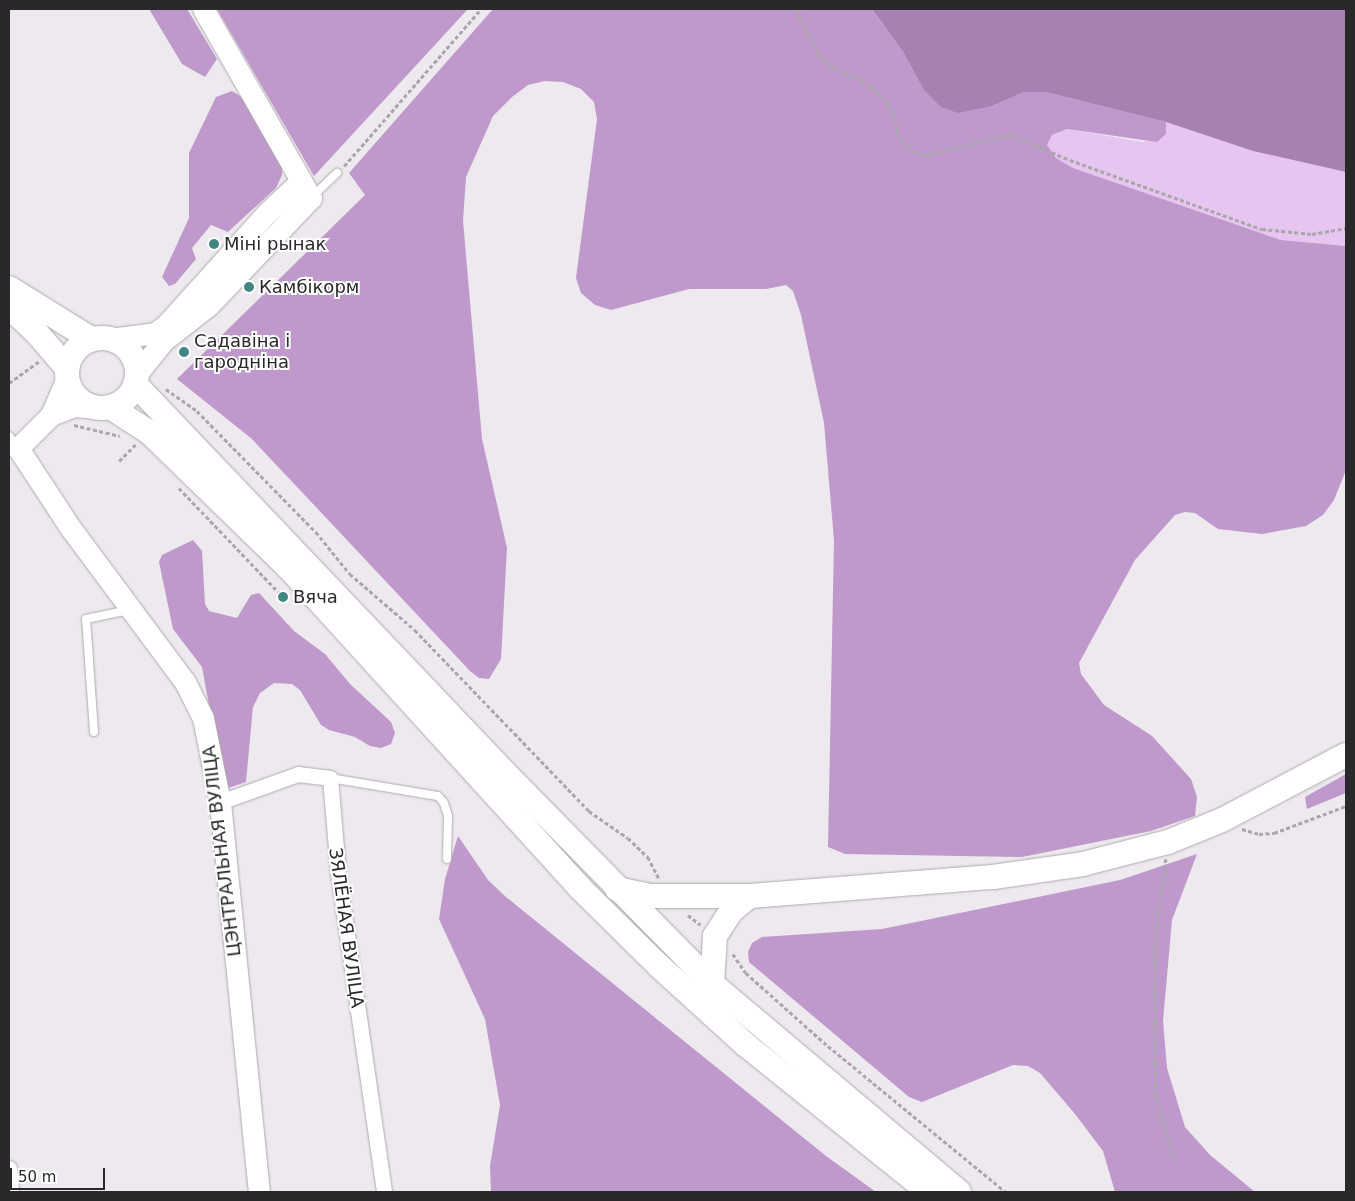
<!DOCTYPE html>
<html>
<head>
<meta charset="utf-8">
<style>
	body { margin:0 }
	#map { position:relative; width:1355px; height:1201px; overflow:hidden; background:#ede9ee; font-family:"DejaVu Sans",sans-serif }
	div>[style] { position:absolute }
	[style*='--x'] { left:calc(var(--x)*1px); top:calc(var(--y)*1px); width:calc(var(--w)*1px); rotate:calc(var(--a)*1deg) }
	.green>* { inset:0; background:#e7c5f1 }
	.forest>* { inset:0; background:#bf99cb }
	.water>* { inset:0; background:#a781b2 }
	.path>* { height:2.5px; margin-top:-1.25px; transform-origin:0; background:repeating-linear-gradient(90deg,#aaa7ab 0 4px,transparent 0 6.5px) }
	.roads { filter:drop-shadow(0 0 1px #aeaaaf) drop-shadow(0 0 1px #aeaaaf) }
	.lane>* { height:8px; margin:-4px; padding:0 4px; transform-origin:4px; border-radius:4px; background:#fff }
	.street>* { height:15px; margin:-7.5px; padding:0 7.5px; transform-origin:7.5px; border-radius:7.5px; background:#fff }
	.secondary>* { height:21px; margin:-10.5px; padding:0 10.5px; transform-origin:10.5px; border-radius:10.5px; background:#fff }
	.primary>* { height:24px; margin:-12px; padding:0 12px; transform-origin:12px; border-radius:12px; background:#fff }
	.primary>.ring { margin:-12px; padding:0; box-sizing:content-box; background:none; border:24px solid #fff; border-radius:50% }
	.dots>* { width:14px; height:14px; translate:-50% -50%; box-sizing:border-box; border:2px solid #fff; border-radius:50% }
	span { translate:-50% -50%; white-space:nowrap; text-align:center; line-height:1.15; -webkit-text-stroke:4px #fff; paint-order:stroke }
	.poi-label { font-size:18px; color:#29282a }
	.left { translate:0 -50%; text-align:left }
	.street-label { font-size:18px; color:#29282a }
	.frame { position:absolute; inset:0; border:10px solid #29282a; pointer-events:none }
	.scale { position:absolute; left:10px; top:1168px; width:95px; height:22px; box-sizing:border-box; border:2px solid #29282a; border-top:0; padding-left:6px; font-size:15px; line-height:18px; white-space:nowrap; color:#29282a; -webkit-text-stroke:4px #fff; paint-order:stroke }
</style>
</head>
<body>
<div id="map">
	<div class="green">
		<i style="clip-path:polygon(1166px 122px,1253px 151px,1346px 172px,1346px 246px,1281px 240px,1200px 214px,1073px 168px,1056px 158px,1047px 145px,1052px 135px,1067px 129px,1143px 142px,1166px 134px)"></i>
	</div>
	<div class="forest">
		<i style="clip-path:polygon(149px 9px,187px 9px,217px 59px,205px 77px,182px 64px)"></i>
		<i style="clip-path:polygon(217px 9px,468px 9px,314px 176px)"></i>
		<i style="clip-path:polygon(493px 9px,872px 9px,903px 52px,923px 89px,992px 106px,1024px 92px,1045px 92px,1166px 122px,1166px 134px,1157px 142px,1067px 129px,1052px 135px,1047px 145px,1056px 158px,1073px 168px,1281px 240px,1346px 246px,1346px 470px,1334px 500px,1323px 515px,1306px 526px,1262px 534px,1218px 529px,1195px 513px,1185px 512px,1175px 515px,1135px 560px,1079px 663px,1081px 674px,1104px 705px,1152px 736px,1191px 779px,1197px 797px,1195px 816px,1151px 831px,1022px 857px,845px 854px,828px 847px,834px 540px,824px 423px,801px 315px,793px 291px,786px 285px,766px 289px,689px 289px,611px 310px,595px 305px,581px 293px,576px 278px,597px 119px,594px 102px,581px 89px,563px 82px,545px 81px,528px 85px,512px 97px,493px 116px,466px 177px,463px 221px,482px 439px,507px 548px,501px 659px,489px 679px,479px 678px,470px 671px,252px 439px,177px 379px,365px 195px,349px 173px)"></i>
		<i style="clip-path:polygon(232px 91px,245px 99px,283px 159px,282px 175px,276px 188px,228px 232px,211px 225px,192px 248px,196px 259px,175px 284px,169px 286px,162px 277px,189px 218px,189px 153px,216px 97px)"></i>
		<i style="clip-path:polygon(193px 540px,202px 551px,205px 604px,209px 611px,237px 618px,251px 595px,259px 593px,294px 631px,325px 654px,350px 684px,391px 722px,395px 733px,391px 744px,381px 748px,370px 746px,355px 737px,329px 730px,321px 725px,300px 690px,292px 684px,274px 683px,260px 693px,253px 707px,246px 782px,228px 788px,223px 782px,202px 667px,173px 629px,159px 562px,162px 555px)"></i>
		<i style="clip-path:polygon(1346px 774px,1346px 793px,1307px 809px,1305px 797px)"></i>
		<i style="clip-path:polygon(458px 836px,488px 880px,506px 897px,826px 1156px,876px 1192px,491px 1192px,490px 1166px,500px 1105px,485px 1019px,439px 919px,445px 879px)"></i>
		<i style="clip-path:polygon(1197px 854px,1172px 920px,1163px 1021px,1167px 1068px,1185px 1127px,1210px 1155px,1255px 1192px,1115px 1192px,1103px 1151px,1075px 1114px,1040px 1073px,1028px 1066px,1013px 1065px,922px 1102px,909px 1097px,749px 962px,748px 952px,752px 943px,762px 937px,882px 929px,1120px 880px)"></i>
	</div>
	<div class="water">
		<i style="clip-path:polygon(872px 9px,1346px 9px,1346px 172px,1253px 151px,1166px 122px,1045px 92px,1024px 92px,992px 106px,958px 113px,941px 107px,923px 89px,903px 52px)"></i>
	</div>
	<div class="path">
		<i style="--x:796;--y:9;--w:53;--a:62.9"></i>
		<i style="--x:820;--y:56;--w:22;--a:39"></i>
		<i style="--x:837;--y:70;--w:26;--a:21"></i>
		<i style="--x:861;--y:79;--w:23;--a:40"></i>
		<i style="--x:879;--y:94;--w:19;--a:51"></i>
		<i style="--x:891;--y:109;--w:32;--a:72"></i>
		<i style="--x:901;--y:139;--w:15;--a:48"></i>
		<i style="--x:911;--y:150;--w:16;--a:18"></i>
		<i style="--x:926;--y:155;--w:87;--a:-14"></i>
		<i style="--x:1010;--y:134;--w:65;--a:23.4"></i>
		<i style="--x:1070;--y:160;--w:204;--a:19.8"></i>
		<i style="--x:1262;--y:229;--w:50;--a:5.7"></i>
		<i style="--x:1312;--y:234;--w:35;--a:-10"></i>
		<i style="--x:344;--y:166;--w:208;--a:-48.9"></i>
		<i style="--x:9;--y:383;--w:37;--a:-36"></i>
		<i style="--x:166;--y:389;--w:38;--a:35"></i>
		<i style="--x:197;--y:411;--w:170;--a:45.5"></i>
		<i style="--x:316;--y:532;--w:54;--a:51"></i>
		<i style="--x:350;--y:574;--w:86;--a:40.7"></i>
		<i style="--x:415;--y:630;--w:251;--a:46.1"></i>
		<i style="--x:589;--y:811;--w:47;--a:34.7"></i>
		<i style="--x:628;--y:838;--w:28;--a:44"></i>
		<i style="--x:648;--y:857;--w:25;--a:63"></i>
		<i style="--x:74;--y:425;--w:47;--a:13.4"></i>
		<i style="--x:119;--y:461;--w:24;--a:-45"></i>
		<i style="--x:179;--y:488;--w:151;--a:46.3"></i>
		<i style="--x:1242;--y:829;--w:18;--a:16"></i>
		<i style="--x:1259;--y:834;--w:15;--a:-4"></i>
		<i style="--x:1274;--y:833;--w:77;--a:-20.6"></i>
		<i style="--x:1166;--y:859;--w:89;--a:97.1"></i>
		<i style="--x:1155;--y:947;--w:146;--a:90"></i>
		<i style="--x:1155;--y:1093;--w:72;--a:73.8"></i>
		<i style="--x:688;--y:915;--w:16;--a:38"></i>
		<i style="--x:733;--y:954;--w:23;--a:56"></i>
		<i style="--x:746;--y:973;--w:110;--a:41.7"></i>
		<i style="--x:828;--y:1046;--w:230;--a:39.4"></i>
	</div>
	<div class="roads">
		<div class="lane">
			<i style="--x:312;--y:197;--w:35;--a:-44"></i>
			<i style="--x:9;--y:436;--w:13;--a:51"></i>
			<i style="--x:94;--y:732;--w:113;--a:-94"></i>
			<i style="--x:86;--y:619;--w:44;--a:-11.8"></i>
			<i style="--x:330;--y:778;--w:109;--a:9.5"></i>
			<i style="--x:438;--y:796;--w:9;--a:49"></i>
			<i style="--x:444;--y:803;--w:14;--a:73"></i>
			<i style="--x:448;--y:816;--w:43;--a:91.3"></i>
		</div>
		<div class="street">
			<i style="--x:220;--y:802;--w:83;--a:-19.7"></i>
			<i style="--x:298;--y:774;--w:32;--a:7"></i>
			<i style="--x:330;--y:778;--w:94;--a:85.1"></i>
			<i style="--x:338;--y:872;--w:323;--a:81.8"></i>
			<i style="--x:9;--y:1168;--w:24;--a:85"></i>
		</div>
		<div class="secondary">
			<i style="--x:110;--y:339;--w:45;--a:-7.6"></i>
			<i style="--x:155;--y:333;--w:14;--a:-36"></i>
			<i style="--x:166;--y:325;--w:151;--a:-48"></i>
			<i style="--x:267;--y:213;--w:47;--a:-43.3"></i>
			<i style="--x:136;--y:375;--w:43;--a:-51.5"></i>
			<i style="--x:163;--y:341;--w:58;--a:-38"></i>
			<i style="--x:209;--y:305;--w:148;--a:-46.4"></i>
			<i style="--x:311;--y:198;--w:218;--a:-119.7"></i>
			<i style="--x:67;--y:378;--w:40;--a:113.4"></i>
			<i style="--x:51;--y:415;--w:47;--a:135"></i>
			<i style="--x:18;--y:448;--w:93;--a:56.8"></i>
			<i style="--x:69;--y:526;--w:194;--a:53.4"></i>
			<i style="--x:185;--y:682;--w:40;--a:63.4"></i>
			<i style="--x:203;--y:718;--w:86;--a:78.6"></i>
			<i style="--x:220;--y:802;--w:392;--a:84.3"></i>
			<i style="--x:51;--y:415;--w:26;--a:-21"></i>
			<i style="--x:75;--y:406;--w:24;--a:5"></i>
		</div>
		<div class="primary">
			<i style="--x:9;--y:288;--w:97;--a:31.9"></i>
			<i style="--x:9;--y:307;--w:37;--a:43"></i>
			<i style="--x:36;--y:332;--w:48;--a:49.3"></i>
			<i class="ring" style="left:67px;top:338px;width:46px;height:46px"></i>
			<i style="--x:135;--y:384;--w:537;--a:46.43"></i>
			<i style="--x:505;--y:773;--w:296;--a:45.5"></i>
			<i style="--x:712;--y:984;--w:323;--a:40.1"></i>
			<i style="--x:110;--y:407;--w:46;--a:32.7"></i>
			<i style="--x:149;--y:432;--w:195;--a:44.2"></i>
			<i style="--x:289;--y:568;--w:433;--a:47.7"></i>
			<i style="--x:580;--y:888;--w:110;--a:44.6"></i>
			<i style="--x:658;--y:965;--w:119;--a:42.3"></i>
			<i style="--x:746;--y:1045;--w:235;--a:38.8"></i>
			<i style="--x:617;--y:889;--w:35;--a:12"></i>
			<i style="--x:651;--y:896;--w:99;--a:0"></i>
			<i style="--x:750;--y:896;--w:244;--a:-4.5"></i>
			<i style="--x:993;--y:877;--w:91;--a:-8.2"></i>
			<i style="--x:1083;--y:864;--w:88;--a:-14.5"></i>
			<i style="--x:1168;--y:842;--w:58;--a:-22.2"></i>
			<i style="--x:1222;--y:820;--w:140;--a:-27.7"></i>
			<i style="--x:712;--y:984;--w:48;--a:-86.4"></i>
			<i style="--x:715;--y:936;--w:31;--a:-57"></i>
			<i style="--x:732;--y:910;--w:23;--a:-38"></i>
		</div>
	</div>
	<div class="dots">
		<i style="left:214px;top:244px;background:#408782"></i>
		<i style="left:249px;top:287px;background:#408782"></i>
		<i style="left:184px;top:352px;background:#408782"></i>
		<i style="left:283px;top:597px;background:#408782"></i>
	</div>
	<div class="poi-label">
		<span class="left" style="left:224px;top:244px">Міні рынак</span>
		<span class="left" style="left:259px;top:287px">Камбікорм</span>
		<span class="left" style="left:194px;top:352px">Садавіна і<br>гародніна</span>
		<span class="left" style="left:293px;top:597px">Вяча</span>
	</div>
	<div class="street-label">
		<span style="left:222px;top:851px;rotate:-97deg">ЦЭНТРАЛЬНАЯ ВУЛІЦА</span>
		<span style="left:346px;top:928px;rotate:82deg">ЗЯЛЁНАЯ ВУЛІЦА</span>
	</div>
	<div class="frame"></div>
	<div class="scale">50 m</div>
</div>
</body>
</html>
